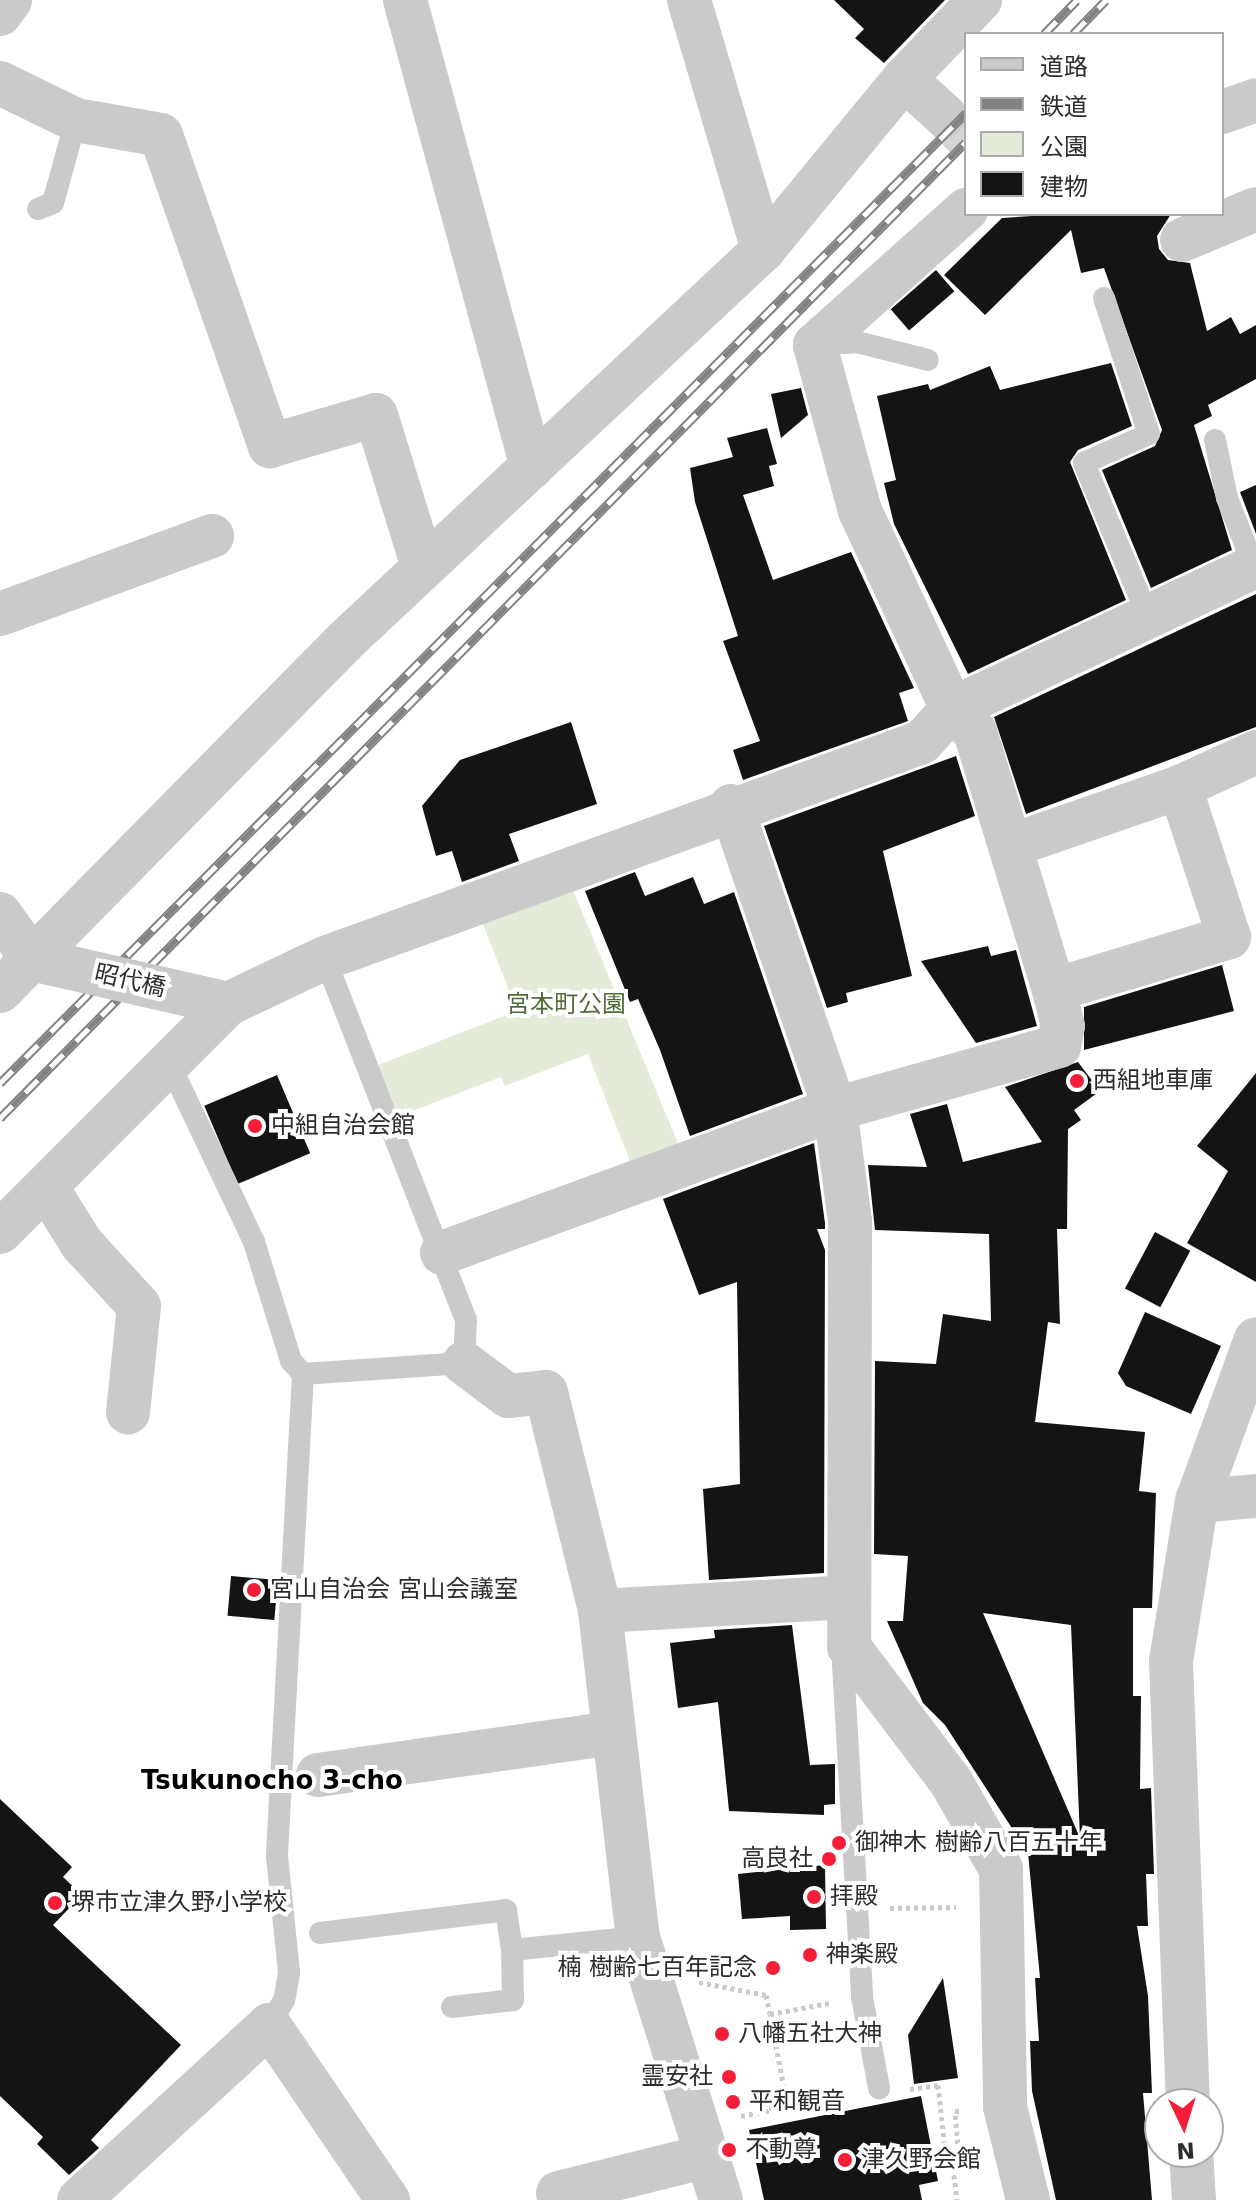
<!DOCTYPE html>
<html>
<head>
<meta charset="utf-8">
<style>
	body { margin:0 }
	#map { position:relative; width:1256px; height:2200px; overflow:hidden; background:#fff; font-family:"DejaVu Sans","Noto Sans JP",sans-serif }
	div>[style] { position:absolute }
	[style*='--x'] { left:calc(var(--x)*1px); top:calc(var(--y)*1px); width:calc(var(--w)*1px); rotate:calc(var(--a)*1deg) }
	.green>* { inset:0; background:#e4ecd9 }
	.building>* { inset:0; background:#141414; transform-origin:0 0 }
	.street-tunnel>* { height:44px; margin-top:-22px; transform-origin:0; background:repeating-linear-gradient(90deg,#d5d5d5 0 44px,transparent 0 66px) }
	.path>* { height:5px; margin-top:-2.5px; transform-origin:0; background:repeating-linear-gradient(90deg,#cacaca 0 4px,transparent 0 8px) }
	.lane>* { height:22px; margin:-11px; padding:0 11px; transform-origin:11px; border-radius:11px; background:#cacaca }
	.street>* { height:44px; margin:-22px; padding:0 22px; transform-origin:22px; border-radius:22px; background:#cacaca }
	.rail>* { height:9px; margin-top:-4.5px; transform-origin:0; background:repeating-linear-gradient(90deg,#fff 0 18px,#828282 0 36px); box-sizing:border-box; border-block:2px solid #828282 }
	.street-bridge>* { height:44px; margin:-22px; padding:0 22px; transform-origin:22px; border-radius:22px; background:#cacaca }
	.dots>* { width:22px; height:22px; translate:-50% -50%; box-sizing:border-box; border:4px solid #fff; border-radius:50% }
	span { translate:-50% -50%; white-space:nowrap; text-align:center; line-height:1.15; -webkit-text-stroke:8px #fff; paint-order:stroke }
	.street-label { font-size:24px; color:#2d2d2d }
	.park-label { font-size:24px; color:#526c37 }
	.poi-label { font-size:24px; color:#2d2d2d }
	.left { translate:0 -50%; text-align:left }
	.right { translate:-100% -50%; text-align:right }
	.neighbourhood-label { font-size:26px; color:#000; font-weight:700 }
	.legend { position:absolute; left:964px; top:32px; width:260px; height:184px; box-sizing:border-box; background:#fff; border:2px solid #ababab; margin:0; padding:10px 14px; list-style:none; font-size:24px; color:#2d2d2d }
	.legend li { display:flex; align-items:center; gap:16px; height:40px }
	.legend b { width:40px; border:2px solid #ababab }
	.north { position:absolute; left:1144px; top:2088px; width:80px; height:80px; box-sizing:border-box; background:#fff; border:2px solid #ababab; border-radius:50%; rotate:176deg; font-size:22px; font-weight:700; line-height:32px; text-align:center; color:#2d2d2d }
	.north::after { content:''; display:block; margin:auto; width:28px; height:36px; background:#f41e39; clip-path:polygon(50% 0,100% 100%,50% 72%,0 100%) }
</style>
</head>
<body>
<div id="map">
	<div class="green">
		<i style="clip-path:polygon(573px 890px,682px 1153px,635px 1174px,588px 1054px,505px 1086px,501px 1077px,399px 1116px,378px 1065px,517px 1011px,483px 924px)"></i>
	</div>
	<div class="building">
		<i style="clip-path:polygon(834px 0,945px 0,884px 63px,855px 38px,864px 29px)"></i>
		<i style="clip-path:polygon(1063px 214px,1171px 214px,1157px 236px,1159px 249px,1168px 260px,1190px 263px,1207px 331px,1231px 317px,1240px 334px,1256px 325px,1256px 379px,1208px 405px,1212px 416px,1194px 425px,1232px 550px,1151px 588px,1102px 470px,1155px 446px,1162px 430px,1104px 268px,1081px 273px,1071px 230px,985px 315px,944px 275px,1002px 218px)"></i>
		<i style="left:936px;top:270px;width:28px;height:60px;rotate:49deg"></i>
		<i style="clip-path:polygon(1111px 363px,1132px 426px,1078px 450px,1070px 462px,1126px 600px,968px 674px,894px 524px,884px 483px,896px 480px,877px 396px,928px 384px,930px 390px,990px 366px,1000px 390px)"></i>
		<i style="clip-path:polygon(801px 388px,808px 415px,781px 438px,771px 394px)"></i>
		<i style="clip-path:polygon(767px 428px,777px 464px,769px 466px,774px 486px,743px 495px,773px 580px,851px 552px,914px 688px,899px 693px,908px 721px,743px 780px,733px 750px,760px 741px,723px 641px,738px 636px,695px 502px,690px 468px,733px 457px,727px 438px)"></i>
		<i style="clip-path:polygon(1256px 485px,1256px 534px,1240px 492px)"></i>
		<i style="clip-path:polygon(1256px 594px,1256px 727px,1026px 814px,994px 717px)"></i>
		<i style="clip-path:polygon(571px 722px,597px 804px,509px 834px,519px 861px,462px 882px,452px 851px,436px 856px,422px 806px,460px 760px)"></i>
		<i style="clip-path:polygon(956px 756px,975px 816px,883px 851px,912px 976px,846px 993px,848px 1002px,827px 1008px,764px 826px)"></i>
		<i style="clip-path:polygon(635px 872px,645px 896px,693px 877px,704px 904px,734px 892px,803px 1094px,690px 1136px,660px 1050px,638px 999px,630px 1002px,585px 891px)"></i>
		<i style="clip-path:polygon(988px 946px,991px 956px,1016px 950px,1037px 1026px,976px 1043px,921px 961px)"></i>
		<i style="clip-path:polygon(1222px 965px,1234px 1011px,1084px 1050px,1084px 1007px)"></i>
		<i style="clip-path:polygon(evenodd,1078px 1062px,1100px 1091px,1074px 1110px,1081px 1120px,1068px 1129px,1067px 1229px,1057px 1229px,1060px 1324px,1048px 1322px,1035px 1422px,1145px 1432px,1139px 1491px,1156px 1493px,1152px 1608px,1133px 1608px,1133px 1696px,1141px 1696px,1140px 1789px,1151px 1788px,1154px 1874px,1146px 1874px,1148px 1926px,1137px 1926px,1148px 1996px,1152px 2093px,1143px 2093px,1152px 2200px,1056px 2200px,1032px 2091px,1030px 2041px,1039px 2041px,1035px 1978px,1040px 1978px,1028px 1853px,945px 1725px,923px 1703px,887px 1621px,903px 1621px,908px 1556px,874px 1554px,875px 1361px,936px 1364px,943px 1314px,991px 1321px,989px 1234px,875px 1230px,868px 1165px,927px 1167px,910px 1114px,947px 1104px,963px 1162px,1042px 1142px,1005px 1087px,1078px 1062px,983px 1613px,1071px 1625px,1080px 1838px,983px 1613px)"></i>
		<i style="clip-path:polygon(1256px 1073px,1256px 1282px,1187px 1243px,1228px 1171px,1197px 1146px)"></i>
		<i style="left:277px;top:1075px;width:85px;height:79px;rotate:67deg"></i>
		<i style="clip-path:polygon(814px 1143px,825px 1223px,825px 1229px,817px 1229px,825px 1250px,824px 1573px,709px 1580px,703px 1489px,740px 1484px,737px 1282px,699px 1295px,663px 1199px)"></i>
		<i style="left:1155px;top:1232px;width:40px;height:64px;rotate:28deg"></i>
		<i style="clip-path:polygon(1145px 1312px,1221px 1346px,1191px 1414px,1126px 1386px,1118px 1373px)"></i>
		<i style="left:231px;top:1576px;width:47px;height:40px;rotate:5deg"></i>
		<i style="clip-path:polygon(792px 1625px,810px 1765px,835px 1764px,835px 1804px,824px 1805px,824px 1815px,729px 1811px,718px 1702px,678px 1708px,670px 1643px,715px 1638px,714px 1630px)"></i>
		<i style="clip-path:polygon(0 1799px,72px 1867px,63px 1877px,82px 1895px,53px 1925px,181px 2045px,91px 2140px,99px 2148px,69px 2175px,37px 2144px,43px 2137px,0 2096px)"></i>
		<i style="clip-path:polygon(825px 1865px,826px 1929px,790px 1930px,790px 1916px,742px 1919px,738px 1874px)"></i>
		<i style="clip-path:polygon(943px 1978px,958px 2078px,914px 2084px,908px 2035px)"></i>
		<i style="clip-path:polygon(921px 2096px,938px 2181px,919px 2185px,922px 2200px,764px 2200px,749px 2130px)"></i>
	</div>
	<div class="street-tunnel">
		<i style="--x:944;--y:115;--w:31;--a:45"></i>
	</div>
	<div class="path">
		<i style="--x:890;--y:1908;--w:66;--a:-0.9"></i>
		<i style="--x:699;--y:1982;--w:68;--a:11"></i>
		<i style="--x:766;--y:1995;--w:19;--a:78"></i>
		<i style="--x:910;--y:2089;--w:28;--a:-8"></i>
		<i style="--x:938;--y:2085;--w:75;--a:83.9"></i>
		<i style="--x:946;--y:2160;--w:13;--a:-4"></i>
		<i style="--x:959;--y:2159;--w:48;--a:-94.8"></i>
		<i style="--x:955;--y:2111;--w:5;--a:0"></i>
		<i style="--x:741;--y:2116;--w:32;--a:-11"></i>
		<i style="--x:772;--y:2110;--w:20;--a:-99"></i>
		<i style="--x:769;--y:2090;--w:15;--a:-8"></i>
		<i style="--x:784;--y:2088;--w:75;--a:-100.7"></i>
		<i style="--x:770;--y:2014;--w:60;--a:-10.6"></i>
		<i style="--x:952;--y:2159;--w:41;--a:83"></i>
		<i style="--x:936;--y:2161;--w:10;--a:-6"></i>
	</div>
	<div class="lane">
		<i style="--x:38;--y:209;--w:16;--a:-22"></i>
		<i style="--x:53;--y:203;--w:86;--a:-74.5"></i>
		<i style="--x:1104;--y:298;--w:143;--a:71.7"></i>
		<i style="--x:1149;--y:434;--w:71;--a:156"></i>
		<i style="--x:1084;--y:463;--w:164;--a:67.4"></i>
		<i style="--x:823;--y:344;--w:34;--a:-3"></i>
		<i style="--x:857;--y:342;--w:73;--a:14.2"></i>
		<i style="--x:1215;--y:440;--w:59;--a:78.3"></i>
		<i style="--x:1227;--y:498;--w:74;--a:68.6"></i>
		<i style="--x:171;--y:1067;--w:194;--a:64.6"></i>
		<i style="--x:254;--y:1242;--w:125;--a:72.7"></i>
		<i style="--x:291;--y:1361;--w:18;--a:47"></i>
		<i style="--x:303;--y:1374;--w:483;--a:93.1"></i>
		<i style="--x:277;--y:1856;--w:118;--a:84.1"></i>
		<i style="--x:289;--y:1973;--w:27;--a:100"></i>
		<i style="--x:284;--y:2000;--w:29;--a:121"></i>
		<i style="--x:303;--y:1374;--w:161;--a:-3.9"></i>
		<i style="--x:464;--y:1363;--w:43;--a:-87.3"></i>
		<i style="--x:466;--y:1320;--w:388;--a:-111.3"></i>
		<i style="--x:848;--y:1648;--w:17;--a:107"></i>
		<i style="--x:843;--y:1664;--w:334;--a:86.7"></i>
		<i style="--x:862;--y:1997;--w:93;--a:79.4"></i>
		<i style="--x:320;--y:1933;--w:187;--a:-7"></i>
		<i style="--x:506;--y:1910;--w:40;--a:81.5"></i>
		<i style="--x:512;--y:1950;--w:127;--a:-5.9"></i>
		<i style="--x:452;--y:2007;--w:61;--a:-6.5"></i>
		<i style="--x:513;--y:2000;--w:50;--a:-91.1"></i>
	</div>
	<div class="street">
		<i style="--x:405;--y:0;--w:484;--a:74.8"></i>
		<i style="--x:689;--y:0;--w:261;--a:73.5"></i>
		<i style="--x:0;--y:14;--w:17;--a:-54"></i>
		<i style="--x:904;--y:79;--w:54;--a:42"></i>
		<i style="--x:0;--y:83;--w:85;--a:26"></i>
		<i style="--x:76;--y:120;--w:86;--a:10"></i>
		<i style="--x:161;--y:135;--w:330;--a:70.7"></i>
		<i style="--x:270;--y:446;--w:110;--a:-16.3"></i>
		<i style="--x:376;--y:415;--w:159;--a:72.8"></i>
		<i style="--x:1222;--y:112;--w:36;--a:-19"></i>
		<i style="--x:1182;--y:240;--w:80;--a:-22.7"></i>
		<i style="--x:0;--y:614;--w:226;--a:-20.2"></i>
		<i style="--x:731;--y:806;--w:320;--a:71.1"></i>
		<i style="--x:835;--y:1109;--w:113;--a:82.4"></i>
		<i style="--x:850;--y:1221;--w:426;--a:90.1"></i>
		<i style="--x:849;--y:1647;--w:169;--a:52.9"></i>
		<i style="--x:951;--y:1782;--w:100;--a:60.1"></i>
		<i style="--x:1001;--y:1869;--w:238;--a:89"></i>
		<i style="--x:1005;--y:2107;--w:96;--a:76.1"></i>
		<i style="--x:1010;--y:846;--w:180;--a:-19.1"></i>
		<i style="--x:1180;--y:787;--w:84;--a:-24.7"></i>
		<i style="--x:0;--y:914;--w:55;--a:54.6"></i>
		<i style="--x:1054;--y:990;--w:183;--a:-16.8"></i>
		<i style="--x:1229;--y:937;--w:158;--a:-108.1"></i>
		<i style="--x:0;--y:991;--w:490;--a:-45.4"></i>
		<i style="--x:344;--y:642;--w:574;--a:-43.09"></i>
		<i style="--x:763;--y:250;--w:222;--a:-50.5"></i>
		<i style="--x:904;--y:79;--w:110;--a:-46.1"></i>
		<i style="--x:47;--y:1188;--w:66;--a:58"></i>
		<i style="--x:82;--y:1244;--w:84;--a:47.4"></i>
		<i style="--x:139;--y:1306;--w:107;--a:95.9"></i>
		<i style="--x:0;--y:1232;--w:322;--a:-45"></i>
		<i style="--x:228;--y:1004;--w:107;--a:-25.4"></i>
		<i style="--x:325;--y:958;--w:635;--a:-19.89"></i>
		<i style="--x:922;--y:742;--w:45;--a:-47.7"></i>
		<i style="--x:952;--y:709;--w:336;--a:-25.2"></i>
		<i style="--x:442;--y:1253;--w:419;--a:-20.1"></i>
		<i style="--x:835;--y:1109;--w:233;--a:-15.7"></i>
		<i style="--x:1059;--y:1046;--w:20;--a:-79"></i>
		<i style="--x:1063;--y:1026;--w:37;--a:-104"></i>
		<i style="--x:1054;--y:990;--w:270;--a:-107"></i>
		<i style="--x:975;--y:732;--w:33;--a:-135"></i>
		<i style="--x:952;--y:709;--w:218;--a:-114.9"></i>
		<i style="--x:860;--y:511;--w:172;--a:-105.2"></i>
		<i style="--x:815;--y:345;--w:203;--a:-41.8"></i>
		<i style="--x:464;--y:1363;--w:55;--a:36.9"></i>
		<i style="--x:508;--y:1396;--w:38;--a:-6"></i>
		<i style="--x:546;--y:1392;--w:226;--a:76.1"></i>
		<i style="--x:600;--y:1611;--w:328;--a:83.4"></i>
		<i style="--x:638;--y:1937;--w:276;--a:72.5"></i>
		<i style="--x:1197;--y:1501;--w:59;--a:-4.8"></i>
		<i style="--x:600;--y:1611;--w:248;--a:-3.2"></i>
		<i style="--x:318;--y:1775;--w:299;--a:-8.1"></i>
		<i style="--x:1188;--y:2104;--w:443;--a:-92.2"></i>
		<i style="--x:1171;--y:1661;--w:162;--a:-80.8"></i>
		<i style="--x:1197;--y:1501;--w:172;--a:-70"></i>
		<i style="--x:1191;--y:2152;--w:48;--a:86.4"></i>
		<i style="--x:558;--y:2193;--w:150;--a:-13.9"></i>
		<i style="--x:79;--y:2200;--w:258;--a:-42.6"></i>
		<i style="--x:269;--y:2025;--w:212;--a:55.8"></i>
	</div>
	<div class="rail">
		<i style="--x:1044;--y:34;--w:47;--a:-45.9"></i>
		<i style="--x:1073;--y:34;--w:47;--a:-45.9"></i>
		<i style="--x:0;--y:1083;--w:1369;--a:-45.12"></i>
		<i style="--x:0;--y:1118;--w:1373;--a:-45.3"></i>
	</div>
	<div class="street-bridge">
		<i style="--x:32;--y:959;--w:201;--a:12.9"></i>
	</div>
	<div class="dots">
		<i style="left:1077px;top:1081px;background:#f41e39"></i>
		<i style="left:255px;top:1126px;background:#f41e39"></i>
		<i style="left:254px;top:1590px;background:#f41e39"></i>
		<i style="left:839px;top:1843px;background:#f41e39"></i>
		<i style="left:829px;top:1859px;background:#f41e39"></i>
		<i style="left:814px;top:1897px;background:#f41e39"></i>
		<i style="left:55px;top:1903px;background:#f41e39"></i>
		<i style="left:810px;top:1955px;background:#f41e39"></i>
		<i style="left:773px;top:1968px;background:#f41e39"></i>
		<i style="left:722px;top:2034px;background:#f41e39"></i>
		<i style="left:729px;top:2077px;background:#f41e39"></i>
		<i style="left:733px;top:2102px;background:#f41e39"></i>
		<i style="left:729px;top:2150px;background:#f41e39"></i>
		<i style="left:845px;top:2160px;background:#f41e39"></i>
	</div>
	<div class="street-label">
		<span style="left:130px;top:981px;rotate:13deg">昭代橋</span>
	</div>
	<div class="park-label">
		<span style="left:566px;top:1005px">宮本町公園</span>
	</div>
	<div class="poi-label">
		<span class="left" style="left:1093px;top:1081px">西組地車庫</span>
		<span class="left" style="left:271px;top:1126px">中組自治会館</span>
		<span class="left" style="left:270px;top:1590px">宮山自治会 宮山会議室</span>
		<span class="left" style="left:855px;top:1843px">御神木 樹齢八百五十年</span>
		<span class="right" style="left:813px;top:1859px">高良社</span>
		<span class="left" style="left:830px;top:1897px">拝殿</span>
		<span class="left" style="left:71px;top:1903px">堺市立津久野小学校</span>
		<span class="left" style="left:826px;top:1955px">神楽殿</span>
		<span class="right" style="left:757px;top:1968px">楠 樹齢七百年記念</span>
		<span class="left" style="left:738px;top:2034px">八幡五社大神</span>
		<span class="right" style="left:713px;top:2077px">霊安社</span>
		<span class="left" style="left:749px;top:2102px">平和観音</span>
		<span class="left" style="left:745px;top:2150px">不動尊</span>
		<span class="left" style="left:861px;top:2160px">津久野会館</span>
	</div>
	<div class="neighbourhood-label">
		<span style="left:272px;top:1781px">Tsukunocho 3-cho</span>
	</div>
	<ul class="legend">
	<li><b style="height:10px;background:#cacaca"></b>道路</li>
	<li><b style="height:10px;background:#828282"></b>鉄道</li>
	<li><b style="height:22px;background:#e4ecd9"></b>公園</li>
	<li><b style="height:22px;background:#141414"></b>建物</li>
	</ul>
	<div class="north">N</div>
</div>
</body>
</html>
